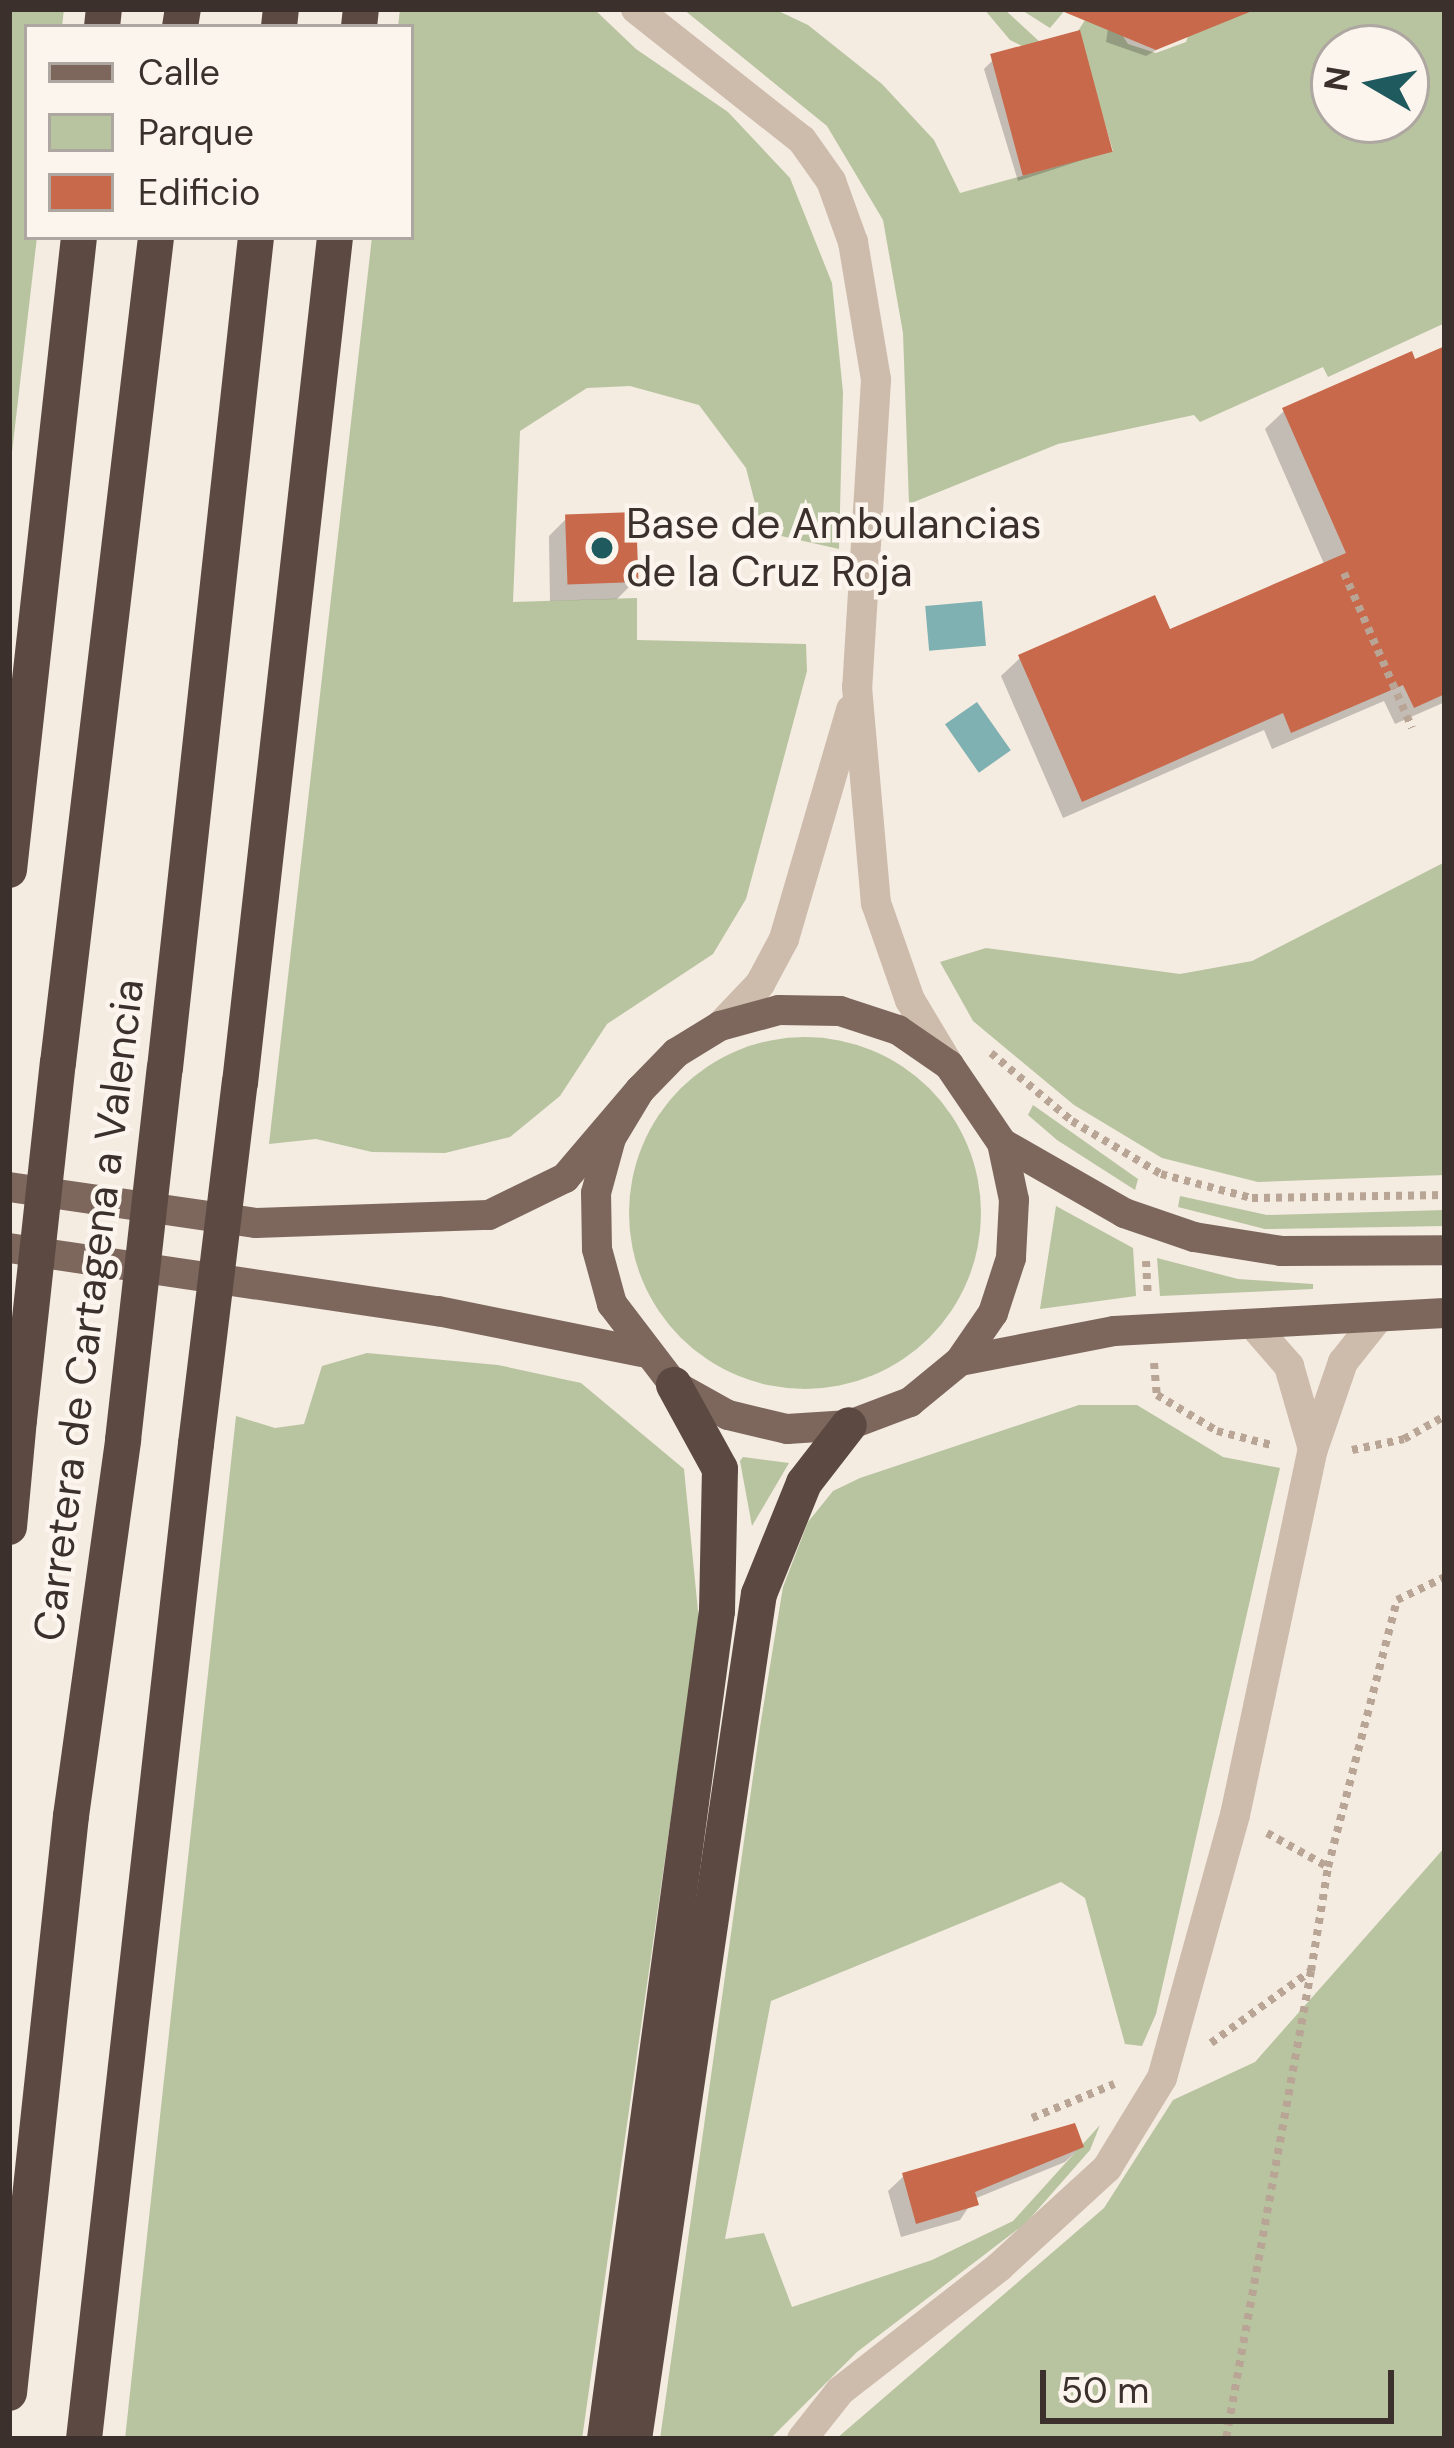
<!DOCTYPE html>
<html>
<head>
<meta charset="utf-8">
<style>
	body { margin:0 }
	#map { position:relative; width:1454px; height:2448px; overflow:hidden; background:#f4ebe1; font-family:"DM Sans",sans-serif }
	div>[style] { position:absolute }
	[style*='--x'] { left:calc(var(--x)*1px); top:calc(var(--y)*1px); width:calc(var(--w)*1px); rotate:calc(var(--a)*1deg) }
	.green>* { inset:0; background:#b8c4a0 }
	.round { border-radius:50% }
	.water>* { inset:0; background:#7fb0b2; transform-origin:0 0 }
	.shadow>* { inset:0; background:#0003 }
	.building>* { inset:0; background:#c8694b; transform-origin:0 0 }
	.path>* { height:8px; margin-top:-4px; transform-origin:0; background:repeating-linear-gradient(90deg,#b9a596 0 6px,transparent 0 12px) }
	.minor>* { height:30px; margin:-15px; padding:0 15px; transform-origin:15px; border-radius:15px; background:#cdbbac }
	.major>* { height:30px; margin:-15px; padding:0 15px; transform-origin:15px; border-radius:15px; background:#7d675c }
	.highway>* { height:36px; margin:-18px; padding:0 18px; transform-origin:18px; border-radius:18px; background:#5c4a42 }
	.highway-bridge>* { height:36px; margin:-18px; padding:0 18px; transform-origin:18px; border-radius:18px; background:#5c4a42 }
	.dots>* { width:33px; height:33px; translate:-50% -50%; box-sizing:border-box; border:6px solid #fbf5ee; border-radius:50% }
	span { translate:-50% -50%; white-space:nowrap; text-align:center; line-height:1.15; -webkit-text-stroke:9px #fbf5ee; paint-order:stroke }
	.poi-label { font-size:42px; color:#3b302b }
	.left { translate:0 -50%; text-align:left }
	.street-label { font-size:42px; color:#3b302b }
	.frame { position:absolute; inset:0; border:12px solid #3b302b; pointer-events:none }
	.legend { position:absolute; left:24px; top:24px; width:390px; height:216px; box-sizing:border-box; background:#fbf5ee; border:3px solid #aea6a0; margin:0; padding:15px 21px; list-style:none; font-size:36px; color:#3b302b }
	.legend li { display:flex; align-items:center; gap:24px; height:60px }
	.legend b { width:60px; border:3px solid #aea6a0 }
	.north { position:absolute; left:1310px; top:24px; width:120px; height:120px; box-sizing:border-box; background:#fbf5ee; border:3px solid #aea6a0; border-radius:50%; rotate:279deg; font-size:33px; font-weight:700; line-height:48px; text-align:center; color:#3b302b }
	.north::after { content:''; display:block; margin:auto; width:42px; height:54px; background:#1f5a5e; clip-path:polygon(50% 0,100% 100%,50% 72%,0 100%) }
	.scale { position:absolute; left:1040px; top:2370px; width:354px; height:54px; box-sizing:border-box; border:6px solid #3b302b; border-top:0; padding-left:15px; font-size:36px; line-height:42px; white-space:nowrap; color:#3b302b; -webkit-text-stroke:9px #fbf5ee; paint-order:stroke }
</style>
</head>
<body>
<div id="map">
	<div class="green">
		<i style="clip-path:polygon(9px 9px,64px 9px,62px 27px,27px 27px,27px 237px,37px 237px,9px 478px)"></i>
		<i style="clip-path:polygon(400px 9px,594px 9px,636px 49px,728px 112px,790px 178px,832px 283px,843px 392px,839px 549px,777px 535px,758px 515px,746px 468px,699px 405px,630px 386px,587px 388px,520px 431px,513px 602px,637px 598px,637px 640px,806px 644px,807px 671px,746px 899px,713px 954px,607px 1024px,560px 1096px,510px 1137px,445px 1153px,372px 1152px,316px 1139px,269px 1144px,372px 237px,411px 237px,411px 27px,398px 27px)"></i>
		<i style="clip-path:polygon(evenodd,683px 9px,774px 9px,808px 25px,882px 84px,934px 140px,960px 193px,1113px 151px,1078px 31px,1085px 20px,1112px 19px,1128px 44px,1156px 53px,1186px 42px,1198px 9px,1445px 9px,1445px 323px,1328px 377px,1323px 367px,1200px 422px,1194px 415px,1058px 444px,909px 504px,903px 333px,883px 220px,827px 126px,683px 9px,1334px 48px,1406px 48px,1406px 120px,1334px 120px,1334px 48px)"></i>
		<i style="clip-path:polygon(984px 9px,1004px 9px,1041px 43px,1024px 47px,1010px 40px)"></i>
		<i style="clip-path:polygon(1020px 9px,1066px 9px,1050px 28px)"></i>
		<i style="clip-path:polygon(1445px 862px,1445px 1175px,1258px 1182px,1162px 1158px,1074px 1105px,973px 1021px,940px 962px,986px 948px,1180px 974px,1252px 961px)"></i>
		<i class="round" style="left:629px;top:1037px;width:352px;height:352px"></i>
		<i style="clip-path:polygon(1033px 1105px,1138px 1179px,1135px 1190px,1057px 1140px,1028px 1115px)"></i>
		<i style="clip-path:polygon(1180px 1196px,1267px 1215px,1445px 1210px,1445px 1226px,1265px 1229px,1178px 1207px)"></i>
		<i style="clip-path:polygon(1056px 1206px,1133px 1248px,1136px 1296px,1040px 1309px)"></i>
		<i style="clip-path:polygon(1157px 1258px,1238px 1279px,1313px 1284px,1313px 1289px,1160px 1296px)"></i>
		<i style="clip-path:polygon(367px 1353px,498px 1365px,581px 1383px,684px 1469px,699px 1621px,582px 2439px,125px 2439px,236px 1416px,275px 1428px,304px 1424px,322px 1366px)"></i>
		<i style="clip-path:polygon(1079px 1405px,1137px 1405px,1223px 1457px,1280px 1468px,1156px 2014px,1142px 2046px,1125px 2044px,1085px 1898px,1061px 1882px,771px 2001px,725px 2239px,764px 2233px,792px 2307px,932px 2260px,1013px 2221px,1100px 2125px,1090px 2150px,1026px 2223px,857px 2352px,770px 2439px,660px 2439px,760px 1727px,783px 1587px,808px 1522px,833px 1491px,860px 1478px)"></i>
		<i style="clip-path:polygon(743px 1457px,789px 1463px,752px 1526px,740px 1461px)"></i>
		<i style="clip-path:polygon(1445px 1847px,1445px 2439px,836px 2439px,1104px 2208px,1173px 2100px,1255px 2062px)"></i>
	</div>
	<div class="water">
		<i style="left:982px;top:601px;width:45px;height:57px;rotate:85deg"></i>
		<i style="left:977px;top:702px;width:59px;height:39px;rotate:55deg"></i>
	</div>
	<div class="shadow">
		<i style="clip-path:polygon(1111px 9px,1190px 9px,1179px 37px,1146px 56px,1106px 42px)"></i>
		<i style="clip-path:polygon(993px 60px,1110px 151px,1018px 181px,984px 69px)"></i>
		<i style="clip-path:polygon(1445px 350px,1445px 702px,1395px 724px,1384px 701px,1272px 749px,1264px 730px,1063px 818px,1001px 676px,1020px 658px,1168px 633px,1325px 566px,1265px 429px,1284px 411px)"></i>
		<i style="clip-path:polygon(567px 518px,635px 581px,617px 599px,550px 601px,549px 536px)"></i>
		<i style="clip-path:polygon(1081px 2147px,1065px 2162px,974px 2199px,960px 2220px,901px 2237px,888px 2191px,904px 2176px)"></i>
	</div>
	<div class="building">
		<i style="clip-path:polygon(1057px 9px,1252px 9px,1252px 11px,1156px 50px)"></i>
		<i style="left:1080px;top:30px;width:126px;height:93px;rotate:75deg"></i>
		<i style="clip-path:polygon(1445px 346px,1445px 694px,1414px 708px,1403px 685px,1291px 733px,1283px 713px,1082px 802px,1018px 655px,1155px 595px,1170px 629px,1346px 553px,1282px 408px,1412px 351px,1415px 359px)"></i>
		<i style="left:636px;top:512px;width:70px;height:71px;rotate:88deg"></i>
		<i style="clip-path:polygon(1075px 2123px,1084px 2147px,975px 2192px,979px 2205px,916px 2224px,902px 2173px)"></i>
	</div>
	<div class="path">
		<i style="--x:1344;--y:573;--w:169;--a:66.3"></i>
		<i style="--x:991;--y:1053;--w:106;--a:40"></i>
		<i style="--x:1072;--y:1121;--w:104;--a:30.8"></i>
		<i style="--x:1161;--y:1174;--w:94;--a:14.8"></i>
		<i style="--x:1252;--y:1198;--w:193;--a:-0.9"></i>
		<i style="--x:1146;--y:1261;--w:33;--a:87"></i>
		<i style="--x:1154;--y:1363;--w:32;--a:85"></i>
		<i style="--x:1157;--y:1395;--w:70;--a:31"></i>
		<i style="--x:1217;--y:1431;--w:56;--a:14.5"></i>
		<i style="--x:1352;--y:1450;--w:53;--a:-11.9"></i>
		<i style="--x:1404;--y:1439;--w:47;--a:-29.3"></i>
		<i style="--x:1267;--y:1833;--w:70;--a:29.1"></i>
		<i style="--x:1311;--y:1971;--w:105;--a:-80.7"></i>
		<i style="--x:1328;--y:1867;--w:276;--a:-75.5"></i>
		<i style="--x:1397;--y:1600;--w:53;--a:-25.6"></i>
		<i style="--x:1211;--y:2043;--w:123;--a:-35.8"></i>
		<i style="--x:1311;--y:1971;--w:476;--a:100.3"></i>
		<i style="--x:1032;--y:2118;--w:89;--a:-22.5"></i>
	</div>
	<div class="minor">
		<i style="--x:636;--y:9;--w:211;--a:38.3"></i>
		<i style="--x:802;--y:140;--w:50;--a:54.7"></i>
		<i style="--x:831;--y:181;--w:65;--a:70.2"></i>
		<i style="--x:853;--y:242;--w:140;--a:80.5"></i>
		<i style="--x:876;--y:380;--w:308;--a:93.5"></i>
		<i style="--x:857;--y:687;--w:217;--a:85"></i>
		<i style="--x:876;--y:903;--w:103;--a:70.7"></i>
		<i style="--x:910;--y:1000;--w:76;--a:59"></i>
		<i style="--x:720;--y:1026;--w:58;--a:-46.4"></i>
		<i style="--x:760;--y:984;--w:51;--a:-61.9"></i>
		<i style="--x:784;--y:939;--w:239;--a:-73.7"></i>
		<i style="--x:1255;--y:1327;--w:52;--a:48.9"></i>
		<i style="--x:1289;--y:1366;--w:86;--a:73.9"></i>
		<i style="--x:802;--y:2439;--w:61;--a:-51.6"></i>
		<i style="--x:840;--y:2391;--w:202;--a:-37.9"></i>
		<i style="--x:999;--y:2267;--w:147;--a:-42.5"></i>
		<i style="--x:1107;--y:2168;--w:105;--a:-58.6"></i>
		<i style="--x:1162;--y:2078;--w:273;--a:-74.5"></i>
		<i style="--x:1235;--y:1815;--w:374;--a:-78"></i>
		<i style="--x:1313;--y:1449;--w:92;--a:-71"></i>
		<i style="--x:1343;--y:1362;--w:56;--a:-51.5"></i>
	</div>
	<div class="major">
		<i style="--x:1002;--y:1143;--w:141;--a:29.8"></i>
		<i style="--x:1124;--y:1213;--w:74;--a:18.9"></i>
		<i style="--x:1194;--y:1237;--w:88;--a:9.1"></i>
		<i style="--x:1281;--y:1251;--w:164;--a:-0.3"></i>
		<i style="--x:9;--y:1187;--w:250;--a:8.3"></i>
		<i style="--x:256;--y:1223;--w:233;--a:-2"></i>
		<i style="--x:489;--y:1215;--w:85;--a:-26"></i>
		<i style="--x:565;--y:1178;--w:116;--a:-49.6"></i>
		<i style="--x:640;--y:1090;--w:52;--a:-45.8"></i>
		<i style="--x:676;--y:1053;--w:52;--a:-31.5"></i>
		<i style="--x:720;--y:1026;--w:61;--a:-15.2"></i>
		<i style="--x:779;--y:1010;--w:61;--a:0.9"></i>
		<i style="--x:840;--y:1011;--w:61;--a:18.1"></i>
		<i style="--x:898;--y:1030;--w:62;--a:34.5"></i>
		<i style="--x:949;--y:1065;--w:94;--a:55.8"></i>
		<i style="--x:1002;--y:1143;--w:58;--a:78.1"></i>
		<i style="--x:1014;--y:1200;--w:58;--a:93"></i>
		<i style="--x:1011;--y:1258;--w:58;--a:108.1"></i>
		<i style="--x:993;--y:1313;--w:58;--a:124.5"></i>
		<i style="--x:960;--y:1361;--w:65;--a:140.6"></i>
		<i style="--x:910;--y:1402;--w:65;--a:159.3"></i>
		<i style="--x:849;--y:1425;--w:62;--a:176.3"></i>
		<i style="--x:787;--y:1429;--w:61;--a:-166.7"></i>
		<i style="--x:728;--y:1415;--w:62;--a:-150.9"></i>
		<i style="--x:674;--y:1385;--w:102;--a:-127.4"></i>
		<i style="--x:612;--y:1304;--w:57;--a:-105.3"></i>
		<i style="--x:597;--y:1249;--w:56;--a:-91"></i>
		<i style="--x:596;--y:1193;--w:57;--a:-74.7"></i>
		<i style="--x:611;--y:1138;--w:56;--a:-58.9"></i>
		<i style="--x:9;--y:1248;--w:434;--a:8.4"></i>
		<i style="--x:438;--y:1311;--w:208;--a:11.4"></i>
		<i style="--x:960;--y:1361;--w:157;--a:-11"></i>
		<i style="--x:1114;--y:1331;--w:331;--a:-3.1"></i>
	</div>
	<div class="highway">
		<i style="--x:102;--y:27;--w:18;--a:-84"></i>
		<i style="--x:180;--y:27;--w:18;--a:-81"></i>
		<i style="--x:279;--y:27;--w:18;--a:-84"></i>
		<i style="--x:359;--y:27;--w:18;--a:-84"></i>
		<i style="--x:9;--y:870;--w:637;--a:-83.69"></i>
		<i style="--x:58;--y:1063;--w:832;--a:-83.23"></i>
		<i style="--x:165;--y:1068;--w:836;--a:-83.75"></i>
		<i style="--x:240;--y:1083;--w:851;--a:-83.59"></i>
		<i style="--x:9;--y:1527;--w:107;--a:-84.7"></i>
		<i style="--x:9;--y:2393;--w:580;--a:-83.87"></i>
		<i style="--x:71;--y:1816;--w:380;--a:-82.1"></i>
		<i style="--x:84;--y:2439;--w:1001;--a:-83.58"></i>
		<i style="--x:605;--y:2439;--w:836;--a:-82.3"></i>
		<i style="--x:717;--y:1611;--w:142;--a:-88.8"></i>
		<i style="--x:720;--y:1469;--w:96;--a:-118.7"></i>
		<i style="--x:634;--y:2439;--w:854;--a:-81.59"></i>
		<i style="--x:759;--y:1594;--w:120;--a:-67.9"></i>
		<i style="--x:804;--y:1483;--w:73;--a:-52.2"></i>
	</div>
	<div class="highway-bridge">
		<i style="--x:19;--y:1420;--w:359;--a:-83.8"></i>
		<i style="--x:123;--y:1440;--w:374;--a:-83.6"></i>
		<i style="--x:196;--y:1444;--w:364;--a:-83.1"></i>
	</div>
	<div class="dots">
		<i style="left:602px;top:548px;background:#1f5a5e"></i>
	</div>
	<div class="poi-label">
		<span class="left" style="left:626px;top:548px">Base de Ambulancias<br>de la Cruz Roja</span>
	</div>
	<div class="street-label">
		<span style="left:89px;top:1310px;rotate:-83deg">Carretera de Cartagena a Valencia</span>
	</div>
	<div class="frame"></div>
	<ul class="legend">
	<li><b style="height:15px;background:#7d675c"></b>Calle</li>
	<li><b style="height:33px;background:#b8c4a0"></b>Parque</li>
	<li><b style="height:33px;background:#c8694b"></b>Edificio</li>
	</ul>
	<div class="north">N</div>
	<div class="scale">50 m</div>
</div>
</body>
</html>
